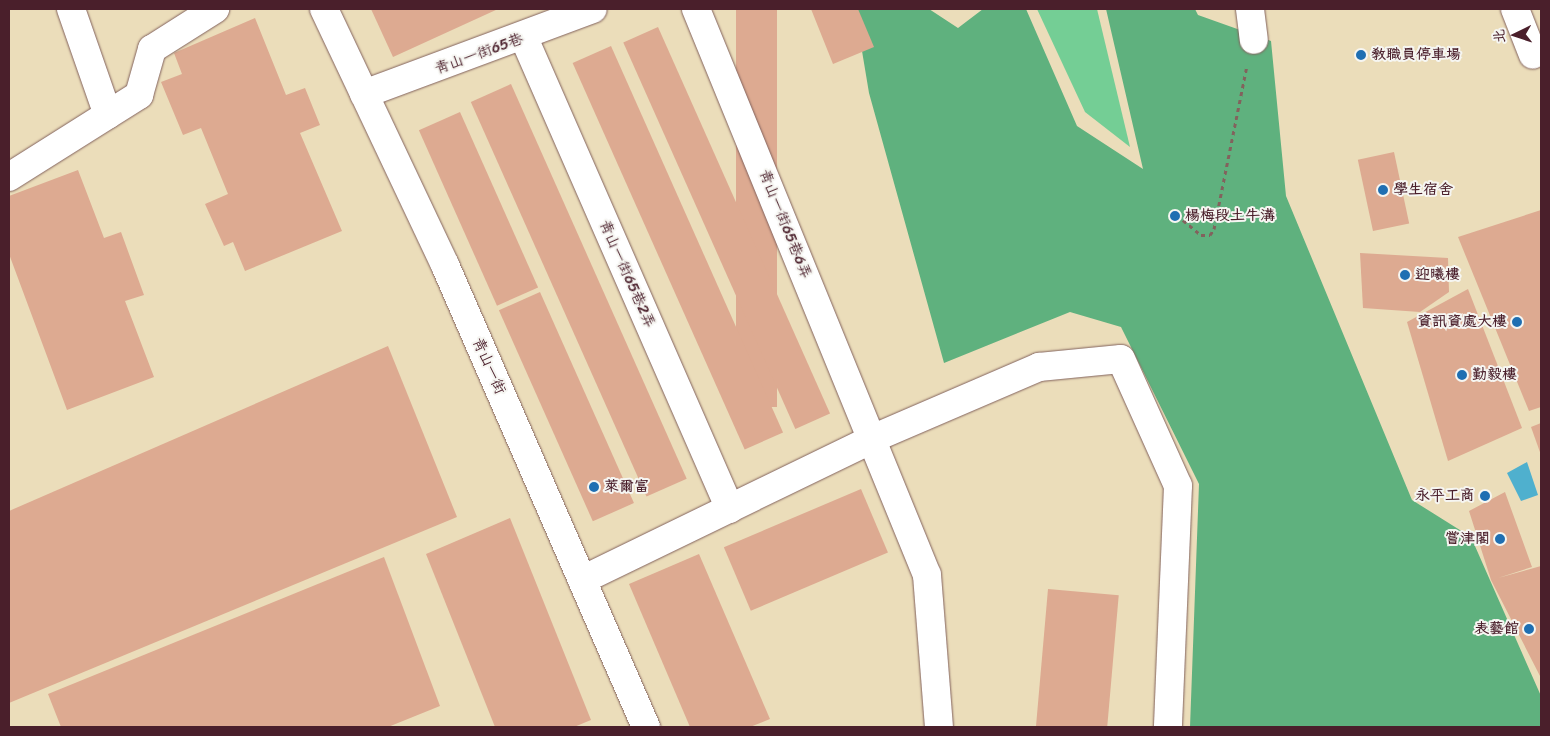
<!DOCTYPE html>
<html>
<head>
<meta charset="utf-8">
<style>
	body { margin:0 }
	#map { position:relative; width:1550px; height:736px; overflow:hidden; background:#ebddba; font-family:Sriracha,"LXGW WenKai TC",sans-serif }
	div>[style] { position:absolute }
	[style*='--x'] { left:calc(var(--x)*1px); top:calc(var(--y)*1px); width:calc(var(--w)*1px); rotate:calc(var(--a)*1deg) }
	.green>* { inset:0; background:#74ce95 }
	.forest>* { inset:0; background:#5fb17e }
	.water>* { inset:0; background:#4fb0ce }
	.building>* { inset:0; background:#ddaa91; transform-origin:0 0 }
	.path>* { height:3px; margin-top:-1.5px; transform-origin:0; background:repeating-linear-gradient(90deg,#82625d 0 4px,transparent 0 8px) }
	.roads { filter:drop-shadow(0 0 1px #82625d) drop-shadow(0 0 1px #82625d) }
	.minor>* { height:28px; margin:-14px; padding:0 14px; transform-origin:14px; border-radius:14px; background:#fff }
	.dots>* { width:14px; height:14px; translate:-50% -50%; box-sizing:border-box; border:2px solid #f6f6f2; border-radius:50% }
	span { translate:-50% -50%; white-space:nowrap; text-align:center; line-height:1.15; -webkit-text-stroke:4px #f6f6f2; paint-order:stroke }
	.street-label { font-size:15px; color:#4a1f2b }
	.poi-label { font-size:15px; color:#4a1f2b; font-weight:700 }
	.left { translate:0 -50%; text-align:left }
	.right { translate:-100% -50%; text-align:right }
	.frame { position:absolute; inset:0; border:10px solid #4a1f2b; pointer-events:none }
	.north { position:absolute; left:1490px; top:10px; width:50px; height:50px; -webkit-text-stroke:4px #f6f6f2; paint-order:stroke; rotate:266deg; font-size:14px; font-weight:700; line-height:20px; text-align:center; color:#4a1f2b }
	.north::after { content:''; display:block; margin:auto; width:18px; height:22px; background:#4a1f2b; clip-path:polygon(50% 0,100% 100%,50% 72%,0 100%) }
</style>
</head>
<body>
<div id="map">
	<div class="green">
		<i style="clip-path:polygon(1037px 9px,1097px 9px,1130px 147px,1085px 112px)"></i>
	</div>
	<div class="forest">
		<i style="clip-path:polygon(855px 9px,929px 9px,958px 28px,983px 9px,1026px 9px,1077px 126px,1143px 169px,1106px 9px,1195px 9px,1198px 15px,1271px 41px,1286px 196px,1412px 500px,1471px 537px,1541px 696px,1541px 727px,1190px 727px,1199px 484px,1121px 327px,1070px 312px,944px 363px,869px 93px)"></i>
	</div>
	<div class="water">
		<i style="clip-path:polygon(1527px 462px,1538px 495px,1521px 501px,1507px 473px)"></i>
	</div>
	<div class="building">
		<i style="clip-path:polygon(371px 9px,498px 9px,393px 57px)"></i>
		<i style="left:736px;top:9px;width:41px;height:398px"></i>
		<i style="clip-path:polygon(811px 9px,858px 9px,874px 47px,833px 64px)"></i>
		<i style="clip-path:polygon(255px 18px,286px 95px,305px 88px,320px 125px,300px 133px,342px 231px,245px 271px,233px 242px,224px 246px,205px 204px,228px 194px,201px 128px,183px 135px,161px 82px,182px 74px,174px 53px)"></i>
		<i style="left:658px;top:27px;width:423px;height:38px;rotate:66deg"></i>
		<i style="left:611px;top:46px;width:423px;height:42px;rotate:66deg"></i>
		<i style="left:511px;top:84px;width:432px;height:44px;rotate:66deg"></i>
		<i style="left:460px;top:112px;width:192px;height:45px;rotate:66deg"></i>
		<i style="left:1394px;top:152px;width:73px;height:37px;rotate:78deg"></i>
		<i style="clip-path:polygon(78px 170px,104px 238px,121px 232px,144px 295px,125px 301px,154px 377px,67px 410px,9px 254px,9px 196px)"></i>
		<i style="clip-path:polygon(1541px 210px,1541px 407px,1529px 411px,1458px 237px)"></i>
		<i style="clip-path:polygon(1360px 253px,1448px 258px,1449px 292px,1420px 312px,1363px 308px)"></i>
		<i style="clip-path:polygon(1468px 289px,1522px 428px,1448px 461px,1407px 322px)"></i>
		<i style="left:540px;top:292px;width:231px;height:45px;rotate:66deg"></i>
		<i style="clip-path:polygon(388px 346px,457px 517px,9px 703px,9px 511px)"></i>
		<i style="clip-path:polygon(1541px 423px,1541px 455px,1531px 427px)"></i>
		<i style="left:861px;top:489px;width:69px;height:149px;rotate:67deg"></i>
		<i style="clip-path:polygon(1505px 492px,1532px 567px,1498px 578px,1541px 566px,1541px 678px,1491px 580px,1469px 511px)"></i>
		<i style="clip-path:polygon(510px 518px,591px 720px,574px 727px,495px 727px,426px 554px)"></i>
		<i style="clip-path:polygon(699px 554px,770px 719px,750px 727px,690px 727px,629px 584px)"></i>
		<i style="clip-path:polygon(384px 557px,440px 706px,388px 727px,61px 727px,48px 694px)"></i>
		<i style="left:1048px;top:589px;width:71px;height:138px;rotate:5deg"></i>
	</div>
	<div class="path">
		<i style="--x:1177;--y:215;--w:31;--a:40"></i>
		<i style="--x:1201;--y:235;--w:9;--a:0"></i>
		<i style="--x:1210;--y:235;--w:7;--a:-56"></i>
		<i style="--x:1214;--y:229;--w:167;--a:-78.6"></i>
	</div>
	<div class="roads">
		<div class="minor">
			<i style="--x:71;--y:9;--w:112;--a:70.8"></i>
			<i style="--x:324;--y:9;--w:283;--a:64.7"></i>
			<i style="--x:445;--y:265;--w:504;--a:66.49"></i>
			<i style="--x:696;--y:9;--w:611;--a:67.8"></i>
			<i style="--x:927;--y:575;--w:152;--a:85.5"></i>
			<i style="--x:1250;--y:9;--w:31;--a:83"></i>
			<i style="--x:1515;--y:9;--w:49;--a:68.6"></i>
			<i style="--x:524;--y:38;--w:514;--a:66.38"></i>
			<i style="--x:364;--y:94;--w:244;--a:-20.4"></i>
			<i style="--x:9;--y:177;--w:154;--a:-32.2"></i>
			<i style="--x:139;--y:95;--w:48;--a:-74.2"></i>
			<i style="--x:152;--y:49;--w:75;--a:-32.4"></i>
			<i style="--x:582;--y:580;--w:325;--a:-25.9"></i>
			<i style="--x:874;--y:438;--w:180;--a:-23.3"></i>
			<i style="--x:1039;--y:367;--w:82;--a:-5.6"></i>
			<i style="--x:1121;--y:359;--w:139;--a:65.8"></i>
			<i style="--x:1178;--y:486;--w:241;--a:92.4"></i>
		</div>
	</div>
	<div class="dots">
		<i style="left:1361px;top:55px;background:#1f6fb2"></i>
		<i style="left:1383px;top:190px;background:#1f6fb2"></i>
		<i style="left:1175px;top:216px;background:#1f6fb2"></i>
		<i style="left:1405px;top:275px;background:#1f6fb2"></i>
		<i style="left:1517px;top:322px;background:#1f6fb2"></i>
		<i style="left:1462px;top:375px;background:#1f6fb2"></i>
		<i style="left:594px;top:487px;background:#1f6fb2"></i>
		<i style="left:1485px;top:496px;background:#1f6fb2"></i>
		<i style="left:1500px;top:539px;background:#1f6fb2"></i>
		<i style="left:1529px;top:629px;background:#1f6fb2"></i>
	</div>
	<div class="street-label">
		<span style="left:479px;top:54px;rotate:-20deg">青山一街65巷</span>
		<span style="left:785px;top:224px;rotate:68deg">青山一街65巷6弄</span>
		<span style="left:627px;top:274px;rotate:66deg">青山一街65巷2弄</span>
		<span style="left:489px;top:366px;rotate:66deg">青山一街</span>
	</div>
	<div class="poi-label">
		<span class="left" style="left:1371px;top:55px">教職員停車場</span>
		<span class="left" style="left:1393px;top:190px">學生宿舍</span>
		<span class="left" style="left:1185px;top:216px">楊梅段土牛溝</span>
		<span class="left" style="left:1415px;top:275px">迎曦樓</span>
		<span class="right" style="left:1507px;top:322px">資訊資處大樓</span>
		<span class="left" style="left:1472px;top:375px">勤毅樓</span>
		<span class="left" style="left:604px;top:487px">萊爾富</span>
		<span class="right" style="left:1475px;top:496px">永平工商</span>
		<span class="right" style="left:1490px;top:539px">嘗津閣</span>
		<span class="right" style="left:1519px;top:629px">表藝館</span>
	</div>
	<div class="frame"></div>
	<div class="north">北</div>
</div>
</body>
</html>
